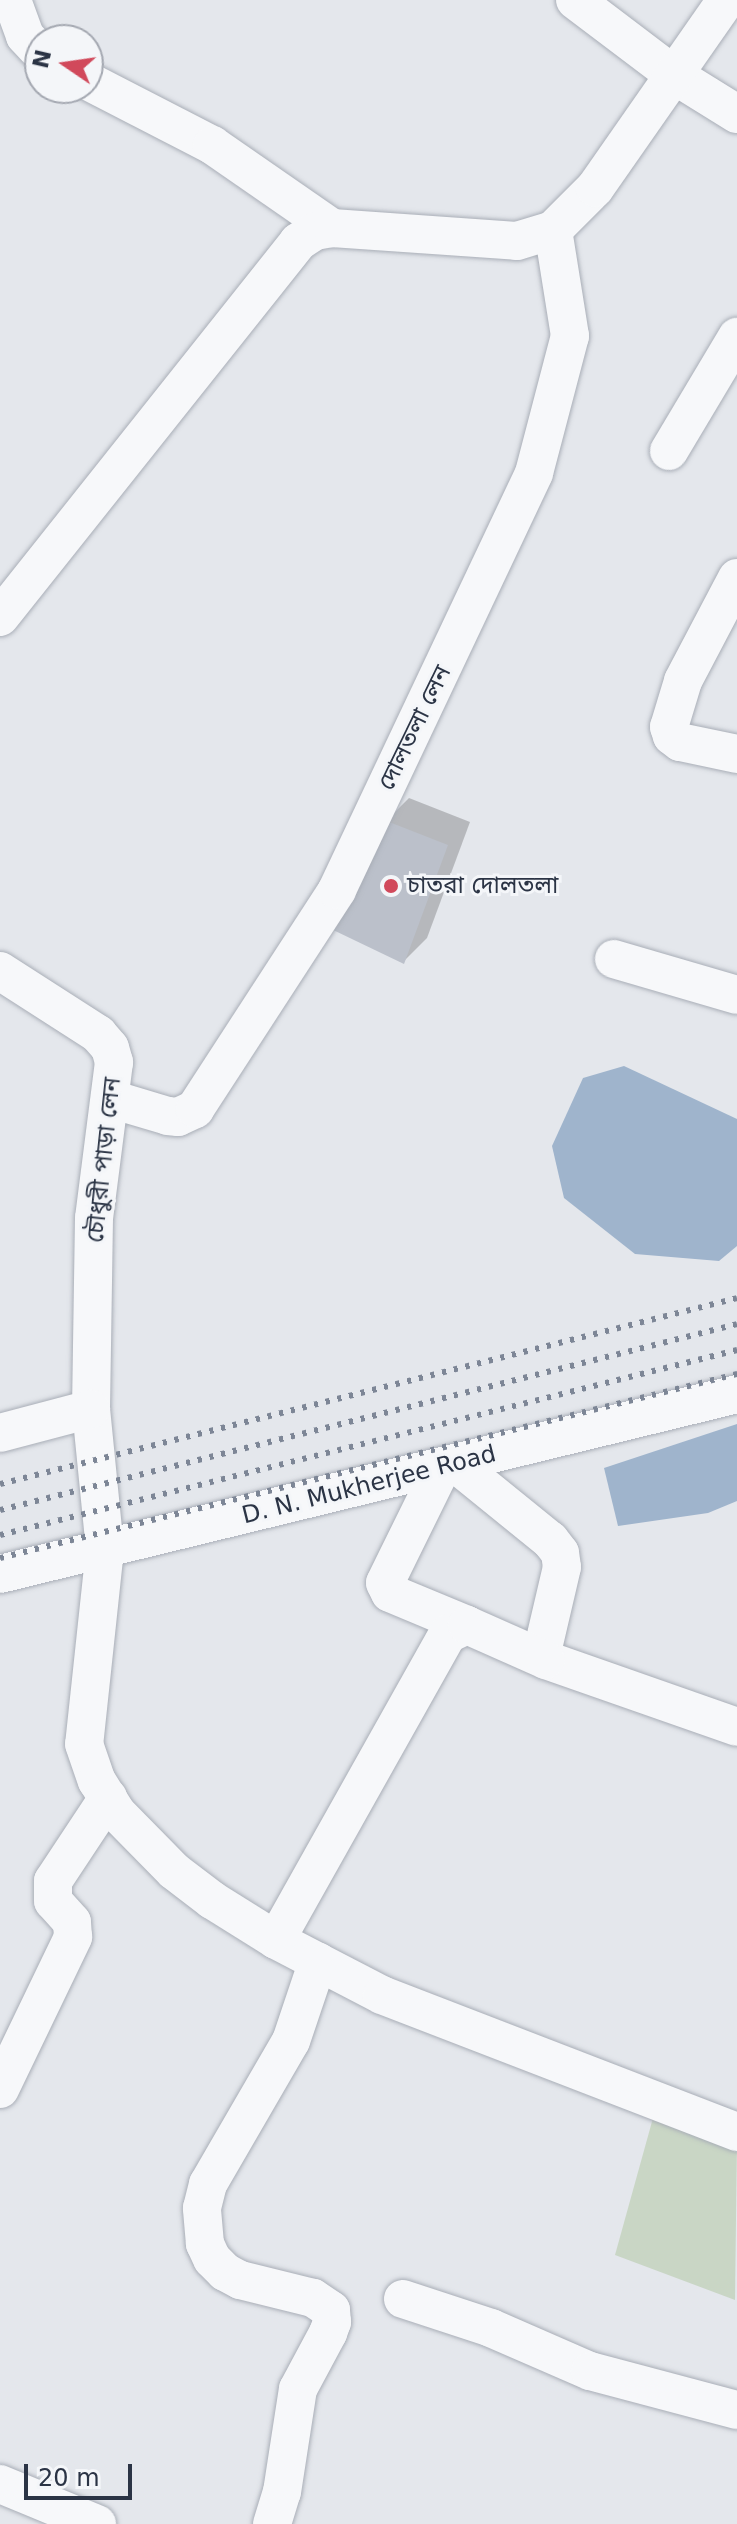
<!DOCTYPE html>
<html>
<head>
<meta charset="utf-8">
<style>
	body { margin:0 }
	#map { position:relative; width:737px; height:2524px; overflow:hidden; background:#e4e7ec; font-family:"DejaVu Sans","Noto Sans Bengali",sans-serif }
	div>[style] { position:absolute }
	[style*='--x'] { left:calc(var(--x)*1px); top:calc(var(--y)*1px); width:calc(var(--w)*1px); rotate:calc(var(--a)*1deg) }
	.green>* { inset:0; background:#c9d6c5 }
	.water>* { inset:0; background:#9fb4cc }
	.shadow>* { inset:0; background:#0003 }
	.building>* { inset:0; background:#bbc0ca }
	.roads { filter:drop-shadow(0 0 2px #a9aeb7) drop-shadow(0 0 2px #a9aeb7) }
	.street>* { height:38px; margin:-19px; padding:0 19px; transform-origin:19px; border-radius:19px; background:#f7f8fa }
	.rail>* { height:6px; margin-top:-3px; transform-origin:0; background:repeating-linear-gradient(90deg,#7d8696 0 4px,transparent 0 12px) }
	.dots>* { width:22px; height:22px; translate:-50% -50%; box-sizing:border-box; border:4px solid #f4f6f9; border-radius:50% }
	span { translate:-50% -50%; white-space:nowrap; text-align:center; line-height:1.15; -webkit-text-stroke:6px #f4f6f9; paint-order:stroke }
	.street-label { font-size:24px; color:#2b3445 }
	.poi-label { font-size:24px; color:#2b3445 }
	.left { translate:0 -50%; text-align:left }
	.north { position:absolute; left:24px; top:24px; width:80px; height:80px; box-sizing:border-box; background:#f4f6f9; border:2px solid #a4a8b1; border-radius:50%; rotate:283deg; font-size:22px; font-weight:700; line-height:32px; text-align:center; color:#2b3445 }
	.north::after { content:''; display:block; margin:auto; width:28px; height:36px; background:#d1495b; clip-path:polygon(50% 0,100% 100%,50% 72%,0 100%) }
	.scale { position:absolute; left:24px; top:2464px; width:108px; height:36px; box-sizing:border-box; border:4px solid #2b3445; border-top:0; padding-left:10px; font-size:24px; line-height:28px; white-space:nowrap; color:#2b3445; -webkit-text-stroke:6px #f4f6f9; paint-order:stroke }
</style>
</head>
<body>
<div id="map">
	<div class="green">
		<i style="clip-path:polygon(653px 2118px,737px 2139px,735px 2300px,615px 2255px)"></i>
	</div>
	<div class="water">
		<i style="clip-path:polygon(624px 1066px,737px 1119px,737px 1246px,719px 1261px,635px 1254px,564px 1198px,552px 1146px,583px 1078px)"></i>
		<i style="clip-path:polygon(737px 1424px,737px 1501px,708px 1513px,618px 1526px,604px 1468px)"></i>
	</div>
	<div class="shadow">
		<i style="clip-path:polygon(409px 798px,470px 822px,427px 938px,404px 961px,386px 821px)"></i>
	</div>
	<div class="building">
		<i style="clip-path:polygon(384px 820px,448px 845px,404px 964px,329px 928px)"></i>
	</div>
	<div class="roads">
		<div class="street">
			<i style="--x:12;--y:0;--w:38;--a:70"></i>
			<i style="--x:25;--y:36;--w:22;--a:47"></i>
			<i style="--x:575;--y:0;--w:124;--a:37.1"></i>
			<i style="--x:674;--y:75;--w:74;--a:31.8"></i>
			<i style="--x:88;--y:81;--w:140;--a:27.3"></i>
			<i style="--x:212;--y:145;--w:146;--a:34.7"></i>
			<i style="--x:669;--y:451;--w:133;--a:-59.2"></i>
			<i style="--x:737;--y:578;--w:116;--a:117.7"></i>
			<i style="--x:683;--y:681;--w:48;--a:106.9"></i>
			<i style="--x:669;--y:727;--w:9;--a:72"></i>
			<i style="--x:672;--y:736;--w:10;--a:37"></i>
			<i style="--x:680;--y:742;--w:58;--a:11.9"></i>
			<i style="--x:0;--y:617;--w:479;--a:-51.5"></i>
			<i style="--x:298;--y:242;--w:20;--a:-33"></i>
			<i style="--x:315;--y:231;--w:17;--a:-10"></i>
			<i style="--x:332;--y:228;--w:185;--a:4"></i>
			<i style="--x:517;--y:241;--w:38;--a:-17"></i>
			<i style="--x:553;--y:230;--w:59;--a:-45"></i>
			<i style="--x:595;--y:188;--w:229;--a:-55.1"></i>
			<i style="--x:614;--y:959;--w:128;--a:16.3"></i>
			<i style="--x:0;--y:971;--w:117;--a:32.7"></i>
			<i style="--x:98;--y:1034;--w:18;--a:49"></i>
			<i style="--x:110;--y:1048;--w:15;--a:74"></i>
			<i style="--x:114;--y:1062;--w:157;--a:97.3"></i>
			<i style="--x:94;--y:1218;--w:191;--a:90.9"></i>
			<i style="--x:91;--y:1409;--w:141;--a:84.3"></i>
			<i style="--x:105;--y:1549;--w:196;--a:96.1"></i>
			<i style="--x:84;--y:1744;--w:39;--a:71"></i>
			<i style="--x:97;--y:1781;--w:38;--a:58"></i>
			<i style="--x:117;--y:1813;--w:81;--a:45.5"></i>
			<i style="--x:174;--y:1871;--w:48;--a:37.3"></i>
			<i style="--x:212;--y:1900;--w:75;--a:32"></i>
			<i style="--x:276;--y:1940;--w:119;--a:27.4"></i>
			<i style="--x:382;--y:1995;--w:381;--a:21.1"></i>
			<i style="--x:111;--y:1099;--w:59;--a:16.6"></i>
			<i style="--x:168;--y:1116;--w:10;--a:6"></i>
			<i style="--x:178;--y:1117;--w:19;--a:-25"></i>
			<i style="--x:195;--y:1109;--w:261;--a:-57"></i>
			<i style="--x:337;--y:890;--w:461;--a:-64.7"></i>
			<i style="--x:534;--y:473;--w:142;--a:-75.3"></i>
			<i style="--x:570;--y:336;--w:107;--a:-99.1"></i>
			<i style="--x:0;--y:1433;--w:94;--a:-14.8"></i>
			<i style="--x:456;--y:1464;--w:121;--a:39"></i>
			<i style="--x:550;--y:1540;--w:16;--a:52"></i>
			<i style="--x:560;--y:1553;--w:14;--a:82"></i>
			<i style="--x:562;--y:1567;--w:83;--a:103.2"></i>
			<i style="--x:543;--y:1648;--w:12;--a:76"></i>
			<i style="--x:546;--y:1660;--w:202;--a:19.3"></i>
			<i style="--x:442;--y:1467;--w:129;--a:116.2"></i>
			<i style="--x:385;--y:1583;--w:11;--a:63"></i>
			<i style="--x:390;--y:1593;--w:83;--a:22.6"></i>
			<i style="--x:0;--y:1574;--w:759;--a:-13.72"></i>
			<i style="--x:276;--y:1940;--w:351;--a:-60.7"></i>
			<i style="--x:448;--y:1634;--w:21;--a:-25"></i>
			<i style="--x:467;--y:1625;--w:86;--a:23.9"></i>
			<i style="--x:0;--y:2089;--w:169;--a:-64.3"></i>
			<i style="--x:73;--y:1937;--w:15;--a:-94"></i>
			<i style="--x:72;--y:1922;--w:28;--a:-132"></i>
			<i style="--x:53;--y:1901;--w:20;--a:-90"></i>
			<i style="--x:53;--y:1881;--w:100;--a:-56.5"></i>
			<i style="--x:403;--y:2299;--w:93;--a:18.2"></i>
			<i style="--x:491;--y:2328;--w:108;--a:23.5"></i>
			<i style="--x:590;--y:2371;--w:152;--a:14.9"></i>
			<i style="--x:0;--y:2484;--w:105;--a:22.4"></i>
			<i style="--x:272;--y:2524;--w:34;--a:-73"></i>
			<i style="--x:282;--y:2492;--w:104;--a:-81.2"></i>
			<i style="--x:298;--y:2389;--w:64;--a:-61.8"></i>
			<i style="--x:328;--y:2333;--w:12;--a:-70"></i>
			<i style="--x:332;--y:2322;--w:12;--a:-95"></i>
			<i style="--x:331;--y:2310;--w:22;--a:-146"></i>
			<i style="--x:313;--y:2298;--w:75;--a:-166.1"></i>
			<i style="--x:240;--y:2280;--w:17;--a:-152"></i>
			<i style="--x:225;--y:2272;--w:18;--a:-135"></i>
			<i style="--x:212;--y:2259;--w:17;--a:-115"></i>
			<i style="--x:205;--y:2244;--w:36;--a:-95"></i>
			<i style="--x:202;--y:2208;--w:25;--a:-76"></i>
			<i style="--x:208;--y:2184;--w:165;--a:-59.9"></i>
			<i style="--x:291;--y:2041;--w:84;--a:-71.4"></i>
		</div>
	</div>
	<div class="rail">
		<i style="--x:0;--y:1484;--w:760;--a:-14.16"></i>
		<i style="--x:0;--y:1510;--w:760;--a:-14.16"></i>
		<i style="--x:0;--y:1535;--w:760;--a:-14.09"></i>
		<i style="--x:0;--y:1558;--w:760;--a:-14.02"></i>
	</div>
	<div class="dots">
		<i style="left:391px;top:886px;background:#d1495b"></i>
	</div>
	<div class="street-label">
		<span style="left:415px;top:728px;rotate:-64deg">দোলতলা লেন</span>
		<span style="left:104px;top:1160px;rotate:-84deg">চৌধুরী পাড়া লেন</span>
		<span style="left:369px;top:1485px;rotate:-14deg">D. N. Mukherjee Road</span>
	</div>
	<div class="poi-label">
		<span class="left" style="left:407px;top:886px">চাতরা দোলতলা</span>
	</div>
	<div class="north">N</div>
	<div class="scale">20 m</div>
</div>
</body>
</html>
